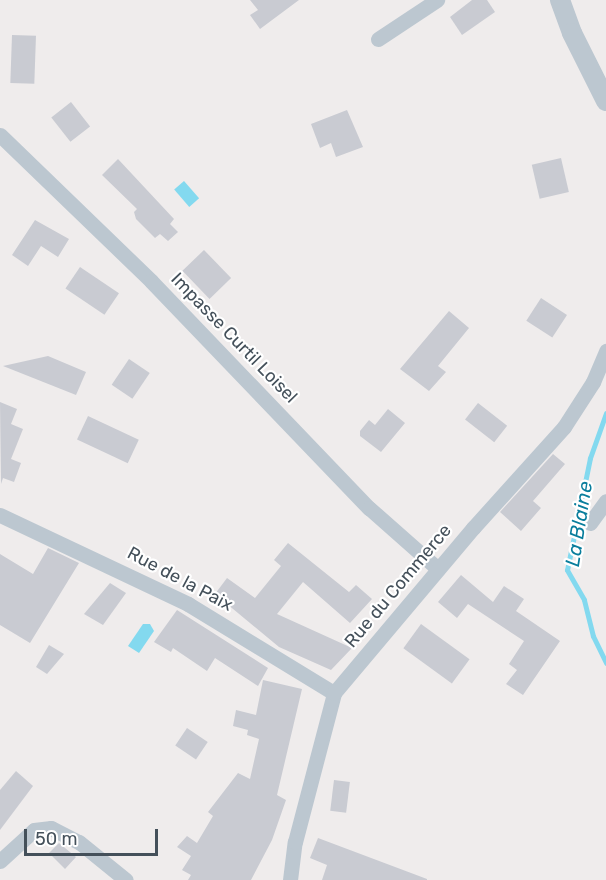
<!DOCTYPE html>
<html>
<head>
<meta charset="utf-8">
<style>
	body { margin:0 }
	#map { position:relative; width:606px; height:880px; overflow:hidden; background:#efecec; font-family:Rubik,sans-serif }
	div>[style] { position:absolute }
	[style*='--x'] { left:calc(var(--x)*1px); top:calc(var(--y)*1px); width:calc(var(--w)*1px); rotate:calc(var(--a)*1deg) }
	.water>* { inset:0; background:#83d9ef; transform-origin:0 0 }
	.stream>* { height:5px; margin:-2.5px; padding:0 2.5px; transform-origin:2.5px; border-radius:2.5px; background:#83d9ef }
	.building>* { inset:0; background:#c9cbd2; transform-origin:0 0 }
	.minor>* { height:15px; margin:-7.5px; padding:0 7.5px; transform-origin:7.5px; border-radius:7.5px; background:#bcc7d0 }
	.tertiary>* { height:20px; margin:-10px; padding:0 10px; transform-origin:10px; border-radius:10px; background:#bcc7d0 }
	span { translate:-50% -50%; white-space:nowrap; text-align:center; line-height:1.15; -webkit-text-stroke:4.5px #fff; paint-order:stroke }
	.street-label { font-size:18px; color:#44505a }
	.water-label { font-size:20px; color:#087d9c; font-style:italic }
	.scale { position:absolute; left:24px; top:829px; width:134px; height:27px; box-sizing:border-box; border:3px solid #44505a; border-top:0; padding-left:8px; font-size:18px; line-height:21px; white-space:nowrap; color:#44505a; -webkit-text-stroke:4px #fff; paint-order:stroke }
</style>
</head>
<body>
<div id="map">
	<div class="water">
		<i style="left:184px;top:181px;width:23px;height:13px;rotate:49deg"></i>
		<i style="clip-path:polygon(143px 624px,150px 624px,154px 631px,139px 653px,128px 646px)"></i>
	</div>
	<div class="stream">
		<i style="--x:606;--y:413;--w:48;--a:109.6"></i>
		<i style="--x:590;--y:458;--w:114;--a:101.6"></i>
		<i style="--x:567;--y:570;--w:34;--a:60"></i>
		<i style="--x:584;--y:600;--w:37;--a:76"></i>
		<i style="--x:593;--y:636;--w:30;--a:64"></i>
	</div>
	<div class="building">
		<i style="clip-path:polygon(250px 0,299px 0,260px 29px,250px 15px,258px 10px)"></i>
		<i style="clip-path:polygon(472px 0,487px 0,495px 12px,462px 35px,450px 17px)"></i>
		<i style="left:12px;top:35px;width:24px;height:48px;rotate:2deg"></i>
		<i style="left:71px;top:102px;width:31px;height:25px;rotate:52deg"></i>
		<i style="clip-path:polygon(347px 110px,363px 147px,336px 157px,331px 143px,320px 148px,311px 124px)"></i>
		<i style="left:561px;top:158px;width:35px;height:30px;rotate:77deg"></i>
		<i style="clip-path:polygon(118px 159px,174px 219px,170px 224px,178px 232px,168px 241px,160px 234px,155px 238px,136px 219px,134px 212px,137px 209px,102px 175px)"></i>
		<i style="clip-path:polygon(35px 220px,69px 239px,58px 257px,41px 246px,28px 266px,12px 255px)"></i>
		<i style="left:204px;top:250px;width:39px;height:30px;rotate:46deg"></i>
		<i style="left:80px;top:267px;width:47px;height:26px;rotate:34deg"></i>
		<i style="left:541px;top:298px;width:31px;height:27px;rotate:33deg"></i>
		<i style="clip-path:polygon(449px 311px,469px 328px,438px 366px,446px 372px,429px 391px,400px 369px)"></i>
		<i style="clip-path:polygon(48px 356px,86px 372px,76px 395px,3px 366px)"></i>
		<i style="left:129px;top:359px;width:25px;height:31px;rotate:34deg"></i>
		<i style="clip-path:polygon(0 402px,17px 409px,11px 424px,23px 429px,11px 459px,21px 463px,14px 482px,3px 478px,1px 484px)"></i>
		<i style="left:478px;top:403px;width:37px;height:21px;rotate:38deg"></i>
		<i style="clip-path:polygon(388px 409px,405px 423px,381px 452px,360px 436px,360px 431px,369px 420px,375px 425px)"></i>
		<i style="left:88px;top:416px;width:56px;height:26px;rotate:25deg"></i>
		<i style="clip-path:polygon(553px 454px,565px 464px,533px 501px,541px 508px,521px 531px,500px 512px)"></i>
		<i style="clip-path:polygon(288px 543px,349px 592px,356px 585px,372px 599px,350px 623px,303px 582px,277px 614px,352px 648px,331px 670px,279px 647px,215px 594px,227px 578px,255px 598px,281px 566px,274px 560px)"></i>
		<i style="clip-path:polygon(48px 548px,79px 563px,30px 643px,0 625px,0 554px,33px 574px)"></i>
		<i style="clip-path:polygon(461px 575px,493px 602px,504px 586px,524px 599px,516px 611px,560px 641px,523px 695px,506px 684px,517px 670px,509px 664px,524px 641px,468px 604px,457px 618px,438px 602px)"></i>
		<i style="clip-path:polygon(110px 583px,126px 593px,103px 625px,84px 614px)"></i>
		<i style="clip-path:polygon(177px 610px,268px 668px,258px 686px,215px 658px,207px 671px,173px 648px,171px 652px,154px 642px)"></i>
		<i style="left:421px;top:624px;width:60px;height:30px;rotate:36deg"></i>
		<i style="clip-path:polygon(49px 645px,64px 654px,47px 674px,36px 667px)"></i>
		<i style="clip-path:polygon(263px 680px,302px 689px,277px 795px,286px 800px,272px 840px,251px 880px,188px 880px,191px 875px,182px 870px,191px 856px,177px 847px,187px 836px,197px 843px,213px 816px,208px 812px,238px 773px,250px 779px,259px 739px,247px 735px,248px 730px,233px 726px,236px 710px,256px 715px)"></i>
		<i style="left:187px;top:728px;width:25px;height:21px;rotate:34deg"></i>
		<i style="clip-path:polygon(16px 771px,33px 786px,0 830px,0 790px)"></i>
		<i style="left:334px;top:780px;width:16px;height:31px;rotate:7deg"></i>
		<i style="clip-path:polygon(318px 838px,427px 879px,427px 880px,322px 880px,327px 865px,310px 858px)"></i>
		<i style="clip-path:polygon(59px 843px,76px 857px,65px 869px,49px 853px)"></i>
	</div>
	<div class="minor">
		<i style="--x:378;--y:39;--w:71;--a:-33.5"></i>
		<i style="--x:0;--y:135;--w:210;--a:44"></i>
		<i style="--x:151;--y:281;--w:315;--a:46.2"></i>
		<i style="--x:369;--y:508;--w:92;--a:41.5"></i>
		<i style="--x:0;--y:515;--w:208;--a:25.3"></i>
		<i style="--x:188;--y:604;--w:171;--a:31.4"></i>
		<i style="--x:590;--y:523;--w:27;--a:-54"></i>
		<i style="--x:0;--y:861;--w:46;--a:-42.4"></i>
		<i style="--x:34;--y:830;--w:17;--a:-7"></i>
		<i style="--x:51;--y:828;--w:31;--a:27"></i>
		<i style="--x:79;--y:842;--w:60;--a:39"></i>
		<i style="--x:290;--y:880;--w:38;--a:-83"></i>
		<i style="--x:295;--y:842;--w:154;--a:-75.3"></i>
		<i style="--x:334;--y:693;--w:216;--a:-49.9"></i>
		<i style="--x:473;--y:528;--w:136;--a:-48"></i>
		<i style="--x:564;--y:427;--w:54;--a:-57.2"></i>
		<i style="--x:593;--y:382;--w:34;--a:-67"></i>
	</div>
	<div class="tertiary">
		<i style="--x:560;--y:0;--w:35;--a:70"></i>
		<i style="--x:572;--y:33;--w:76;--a:63.4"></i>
	</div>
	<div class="street-label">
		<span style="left:234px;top:338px;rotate:46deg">Impasse Curtil Loisel</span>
		<span style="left:180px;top:579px;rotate:28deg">Rue de la Paix</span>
		<span style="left:398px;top:586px;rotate:-50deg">Rue du Commerce</span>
	</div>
	<div class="water-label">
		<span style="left:579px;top:524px;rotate:-81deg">La Blaine</span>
	</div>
	<div class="scale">50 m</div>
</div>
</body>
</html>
